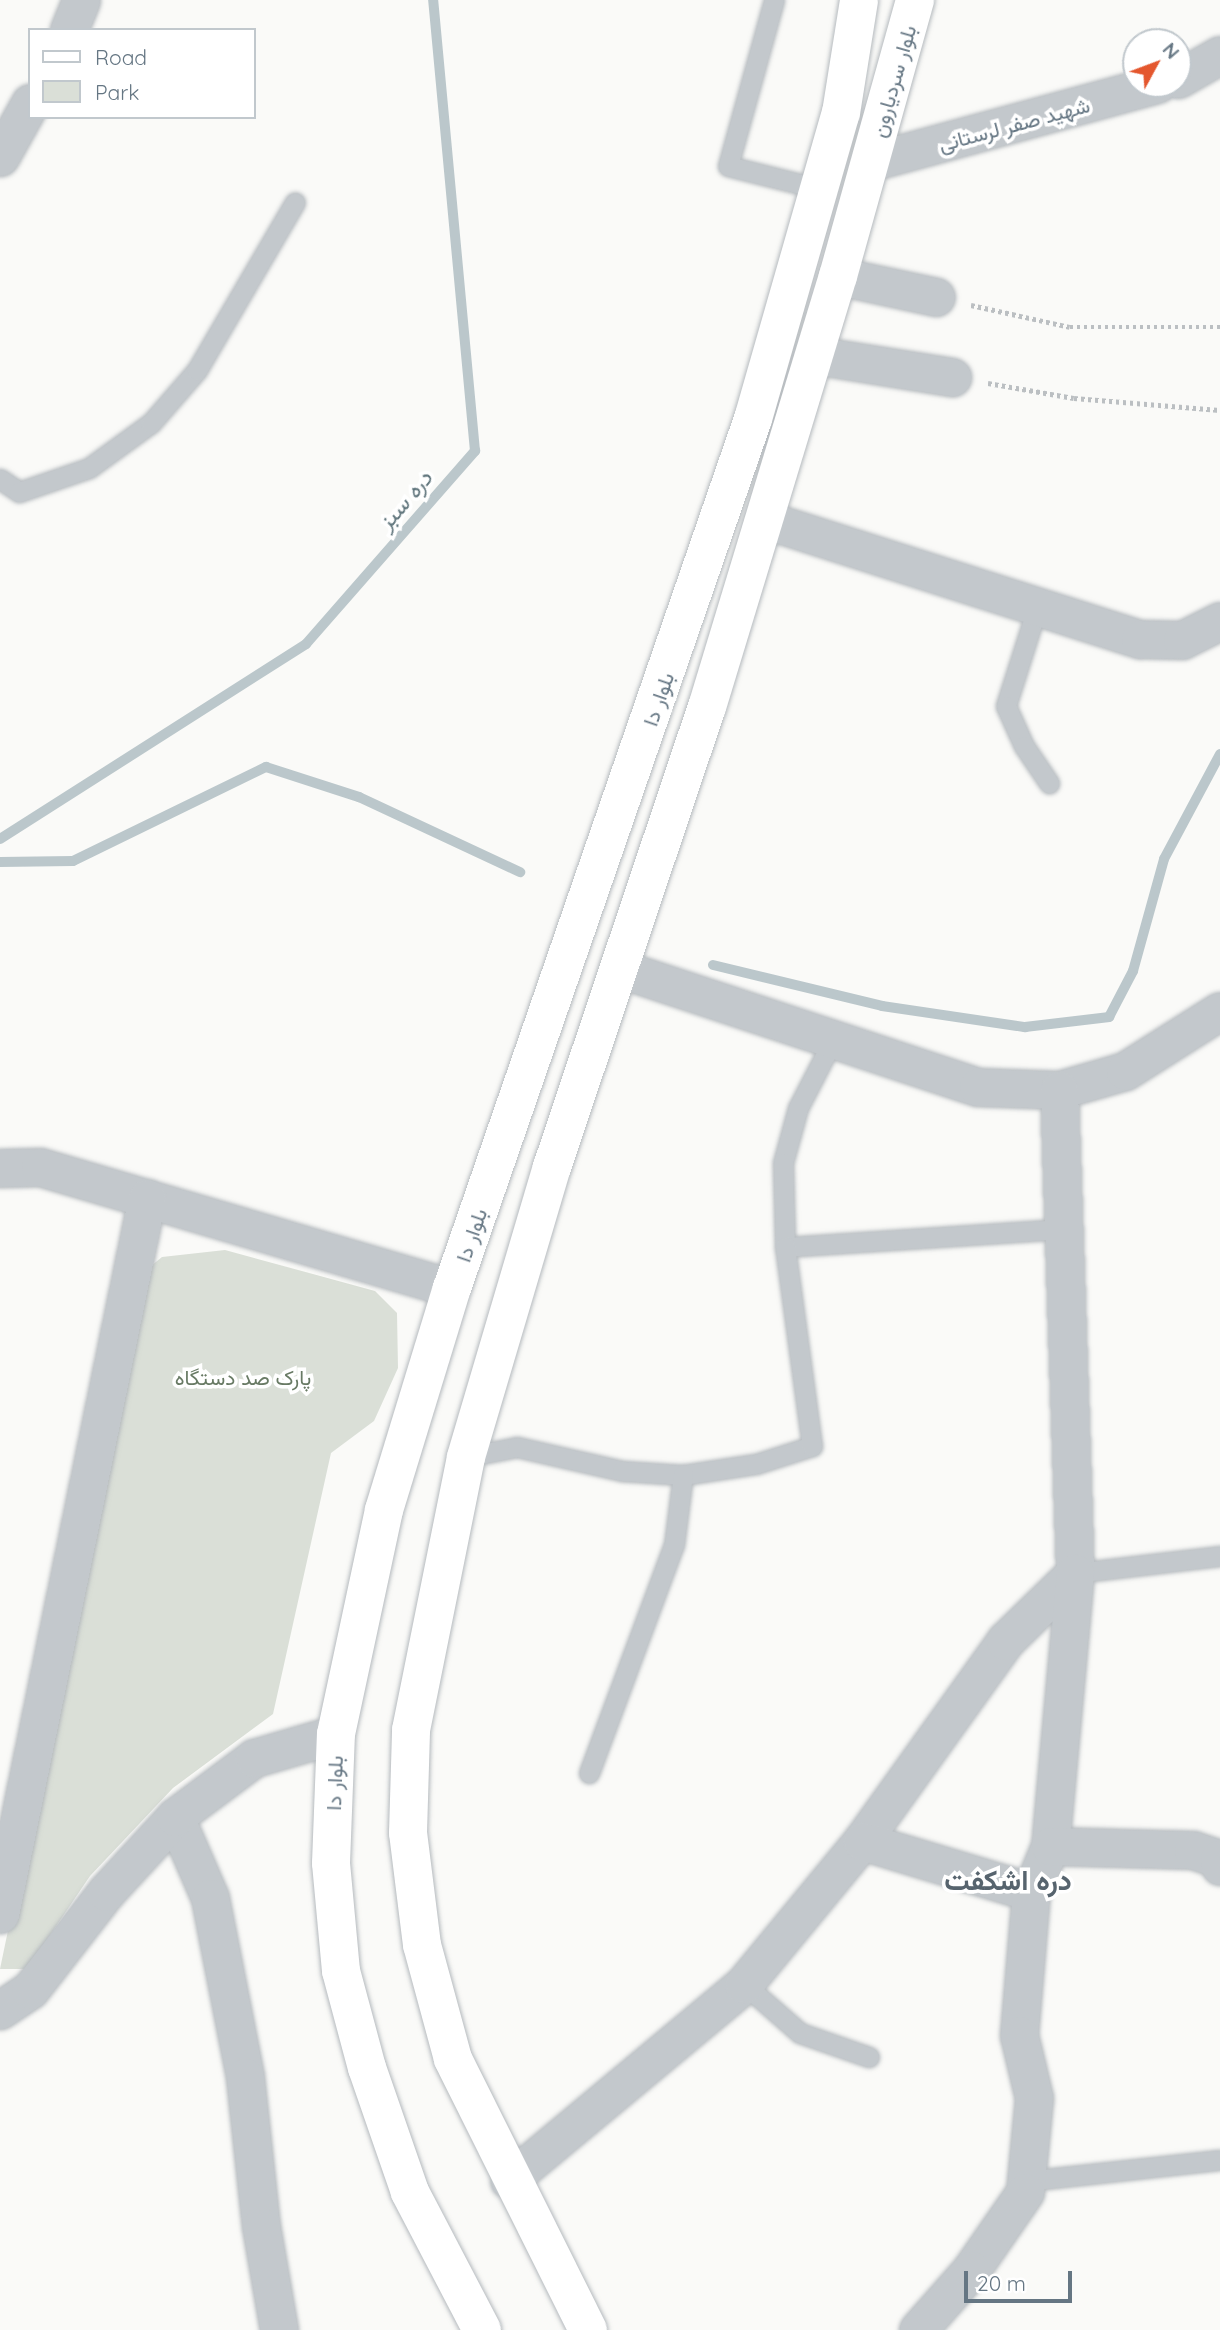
<!DOCTYPE html>
<html>
<head>
<meta charset="utf-8">
<style>
	body { margin:0 }
	#map { position:relative; width:1220px; height:2330px; overflow:hidden; background:#fafaf8; font-family:Quicksand,Vazirmatn,sans-serif }
	div>[style] { position:absolute }
	[style*='--x'] { left:calc(var(--x)*1px); top:calc(var(--y)*1px); width:calc(var(--w)*1px); rotate:calc(var(--a)*1deg) }
	.green>* { inset:0; background:#dadfd7 }
	.stream>* { height:10px; margin:-5px; padding:0 5px; transform-origin:5px; border-radius:5px; background:#bbc7cb }
	.path>* { height:4.5px; margin-top:-2.25px; transform-origin:0; background:repeating-linear-gradient(90deg,#bbbfc2 0 3.5px,transparent 0 7px) }
	.roads { filter:drop-shadow(0 0 2px #b5babe) drop-shadow(0 0 2px #b5babe) }
	.lane>* { height:19px; margin:-9.5px; padding:0 9.5px; transform-origin:9.5px; border-radius:9.5px; background:#c3c8cc }
	.street>* { height:37px; margin:-18.5px; padding:0 18.5px; transform-origin:18.5px; border-radius:18.5px; background:#c3c8cc }
	.primary>* { height:38px; margin:-19px; padding:0 19px; transform-origin:19px; border-radius:19px; background:#fff }
	span { translate:-50% -50%; white-space:nowrap; text-align:center; line-height:1.15; -webkit-text-stroke:7px #fff; paint-order:stroke }
	.street-label { font-size:21px; color:#657683 }
	.park-label { font-size:21px; color:#687a64 }
	.water-label { font-size:23px; color:#60757c; font-style:italic }
	.district-label { font-size:28px; color:#57646e; font-weight:700 }
	.legend { position:absolute; left:28px; top:28px; width:228px; height:91px; box-sizing:border-box; background:#fff; border:2px solid #c1c8cd; margin:0; padding:9px 12px; list-style:none; font-size:21px; color:#657683 }
	.legend li { display:flex; align-items:center; gap:14px; height:35px }
	.legend b { width:35px; border:2px solid #c1c8cd }
	.north { position:absolute; left:1122px; top:28px; width:70px; height:70px; box-sizing:border-box; background:#fff; border:2px solid #c1c8cd; border-radius:50%; rotate:49deg; font-size:19px; font-weight:700; line-height:28px; text-align:center; color:#657683 }
	.north::after { content:''; display:block; margin:auto; width:24px; height:32px; background:#e4572e; clip-path:polygon(50% 0,100% 100%,50% 72%,0 100%) }
	.scale { position:absolute; left:964px; top:2271px; width:108px; height:32px; box-sizing:border-box; border:4px solid #657683; border-top:0; padding-left:9px; font-size:21px; line-height:24px; white-space:nowrap; color:#657683; -webkit-text-stroke:5px #fff; paint-order:stroke }
</style>
</head>
<body>
<div id="map">
	<div class="green">
		<i style="clip-path:polygon(225px 1250px,375px 1291px,397px 1313px,398px 1368px,374px 1421px,331px 1453px,273px 1714px,173px 1788px,90px 1876px,27px 1969px,0 1969px,145px 1271px,162px 1257px)"></i>
	</div>
	<div class="stream">
		<i style="--x:0;--y:839;--w:363;--a:-32.5"></i>
		<i style="--x:306;--y:644;--w:257;--a:-48.8"></i>
		<i style="--x:475;--y:451;--w:453;--a:-95.3"></i>
		<i style="--x:0;--y:862;--w:73;--a:-0.8"></i>
		<i style="--x:73;--y:861;--w:215;--a:-26"></i>
		<i style="--x:266;--y:767;--w:98;--a:17.9"></i>
		<i style="--x:359;--y:797;--w:178;--a:25"></i>
		<i style="--x:713;--y:965;--w:174;--a:13.6"></i>
		<i style="--x:882;--y:1006;--w:145;--a:8.4"></i>
		<i style="--x:1025;--y:1027;--w:85;--a:-6.8"></i>
		<i style="--x:1109;--y:1017;--w:52;--a:-62.4"></i>
		<i style="--x:1133;--y:971;--w:116;--a:-74.5"></i>
		<i style="--x:1164;--y:859;--w:119;--a:-61.9"></i>
	</div>
	<div class="path">
		<i style="--x:971;--y:305;--w:101;--a:12.5"></i>
		<i style="--x:1070;--y:327;--w:150;--a:0"></i>
		<i style="--x:988;--y:383;--w:87;--a:9.9"></i>
		<i style="--x:1074;--y:398;--w:146;--a:4.7"></i>
	</div>
	<div class="roads">
		<div class="lane">
			<i style="--x:774;--y:0;--w:172;--a:105.5"></i>
			<i style="--x:728;--y:166;--w:95;--a:14"></i>
			<i style="--x:0;--y:479;--w:23;--a:34"></i>
			<i style="--x:19;--y:492;--w:74;--a:-18.9"></i>
			<i style="--x:89;--y:468;--w:77;--a:-36"></i>
			<i style="--x:151;--y:423;--w:70;--a:-49"></i>
			<i style="--x:197;--y:370;--w:194;--a:-59.7"></i>
			<i style="--x:1037;--y:608;--w:103;--a:107.6"></i>
			<i style="--x:1006;--y:706;--w:44;--a:65.8"></i>
			<i style="--x:1024;--y:746;--w:45;--a:56"></i>
			<i style="--x:834;--y:1038;--w:79;--a:117.2"></i>
			<i style="--x:798;--y:1108;--w:57;--a:105.3"></i>
			<i style="--x:783;--y:1163;--w:84;--a:88.6"></i>
			<i style="--x:785;--y:1247;--w:280;--a:-3.7"></i>
			<i style="--x:466;--y:1457;--w:52;--a:-11.1"></i>
			<i style="--x:517;--y:1447;--w:108;--a:12.9"></i>
			<i style="--x:622;--y:1471;--w:61;--a:3.8"></i>
			<i style="--x:683;--y:1475;--w:74;--a:-8.6"></i>
			<i style="--x:756;--y:1464;--w:59;--a:-17.8"></i>
			<i style="--x:812;--y:1446;--w:201;--a:-97.7"></i>
			<i style="--x:1075;--y:1573;--w:146;--a:-6.7"></i>
			<i style="--x:589;--y:1773;--w:243;--a:-69.6"></i>
			<i style="--x:674;--y:1545;--w:71;--a:-82.7"></i>
			<i style="--x:744;--y:1984;--w:74;--a:41.2"></i>
			<i style="--x:800;--y:2033;--w:73;--a:19.2"></i>
			<i style="--x:1026;--y:2181;--w:195;--a:-6.2"></i>
		</div>
		<div class="street">
			<i style="--x:69;--y:30;--w:32;--a:-68"></i>
			<i style="--x:1178;--y:79;--w:48;--a:-29.7"></i>
			<i style="--x:0;--y:157;--w:62;--a:-60.9"></i>
			<i style="--x:870;--y:162;--w:298;--a:-15.2"></i>
			<i style="--x:838;--y:276;--w:100;--a:12.1"></i>
			<i style="--x:814;--y:355;--w:140;--a:9.1"></i>
			<i style="--x:763;--y:519;--w:396;--a:17.7"></i>
			<i style="--x:1140;--y:639;--w:42;--a:1.4"></i>
			<i style="--x:1182;--y:640;--w:42;--a:-26.6"></i>
			<i style="--x:621;--y:969;--w:376;--a:18.3"></i>
			<i style="--x:978;--y:1087;--w:81;--a:2.1"></i>
			<i style="--x:1059;--y:1090;--w:69;--a:-16.1"></i>
			<i style="--x:1125;--y:1071;--w:112;--a:-32.3"></i>
			<i style="--x:1059;--y:1090;--w:483;--a:88.1"></i>
			<i style="--x:0;--y:1168;--w:40;--a:-1.4"></i>
			<i style="--x:40;--y:1167;--w:429;--a:16.4"></i>
			<i style="--x:175;--y:1817;--w:88;--a:66.6"></i>
			<i style="--x:210;--y:1898;--w:182;--a:78.9"></i>
			<i style="--x:245;--y:2077;--w:150;--a:83.9"></i>
			<i style="--x:261;--y:2226;--w:106;--a:80.2"></i>
			<i style="--x:862;--y:1841;--w:246;--a:-54.4"></i>
			<i style="--x:1005;--y:1641;--w:98;--a:-44.2"></i>
			<i style="--x:1075;--y:1573;--w:274;--a:95.2"></i>
			<i style="--x:1050;--y:1846;--w:50;--a:112.4"></i>
			<i style="--x:1050;--y:1846;--w:143;--a:1.6"></i>
			<i style="--x:1193;--y:1850;--w:28;--a:19"></i>
			<i style="--x:1219;--y:1859;--w:7;--a:82"></i>
			<i style="--x:0;--y:1914;--w:731;--a:-78.4"></i>
			<i style="--x:0;--y:2010;--w:36;--a:-34"></i>
			<i style="--x:30;--y:1990;--w:124;--a:-52.2"></i>
			<i style="--x:106;--y:1892;--w:102;--a:-47.4"></i>
			<i style="--x:175;--y:1817;--w:99;--a:-36.8"></i>
			<i style="--x:254;--y:1758;--w:85;--a:-16.3"></i>
			<i style="--x:509;--y:2180;--w:306;--a:-39.8"></i>
			<i style="--x:744;--y:1984;--w:185;--a:-50.5"></i>
			<i style="--x:862;--y:1841;--w:177;--a:16.8"></i>
			<i style="--x:1031;--y:1892;--w:144;--a:94.8"></i>
			<i style="--x:1019;--y:2035;--w:65;--a:76.6"></i>
			<i style="--x:1034;--y:2098;--w:94;--a:95.5"></i>
			<i style="--x:1025;--y:2192;--w:95;--a:124.7"></i>
			<i style="--x:971;--y:2270;--w:80;--a:131.5"></i>
		</div>
		<div class="primary">
			<i style="--x:482;--y:2330;--w:156;--a:-117.6"></i>
			<i style="--x:410;--y:2192;--w:131;--a:-109.1"></i>
			<i style="--x:367;--y:2068;--w:100;--a:-105"></i>
			<i style="--x:341;--y:1971;--w:108;--a:-95.3"></i>
			<i style="--x:331;--y:1863;--w:129;--a:-87.8"></i>
			<i style="--x:336;--y:1734;--w:229;--a:-77.9"></i>
			<i style="--x:384;--y:1510;--w:232;--a:-73"></i>
			<i style="--x:452;--y:1288;--w:920;--a:-70.9"></i>
			<i style="--x:753;--y:419;--w:318;--a:-74"></i>
			<i style="--x:841;--y:113;--w:114;--a:-80.9"></i>
			<i style="--x:588;--y:2330;--w:303;--a:-116.5"></i>
			<i style="--x:453;--y:2059;--w:118;--a:-105.2"></i>
			<i style="--x:422;--y:1945;--w:113;--a:-97.1"></i>
			<i style="--x:408;--y:1833;--w:103;--a:-88.3"></i>
			<i style="--x:411;--y:1730;--w:278;--a:-78.6"></i>
			<i style="--x:466;--y:1457;--w:302;--a:-73.5"></i>
			<i style="--x:552;--y:1167;--w:485;--a:-71.4"></i>
			<i style="--x:707;--y:707;--w:450;--a:-73.1"></i>
			<i style="--x:838;--y:276;--w:287;--a:-74.4"></i>
		</div>
	</div>
	<div class="street-label">
		<span style="left:893px;top:81px;rotate:-74deg">بلوار سردیارون</span>
		<span style="left:1014px;top:124px;rotate:-15deg">شهید صفر لرستانی</span>
		<span style="left:658px;top:699px;rotate:-71deg">بلوار دا</span>
		<span style="left:471px;top:1235px;rotate:-71deg">بلوار دا</span>
		<span style="left:334px;top:1783px;rotate:-88deg">بلوار دا</span>
	</div>
	<div class="park-label">
		<span style="left:243px;top:1377px">پارک صد دستگاه</span>
	</div>
	<div class="water-label">
		<span style="left:405px;top:500px;rotate:-49deg">دره سبز</span>
	</div>
	<div class="district-label">
		<span style="left:1008px;top:1880px">دره اشکفت</span>
	</div>
	<ul class="legend">
	<li><b style="height:9px;background:#fff"></b>Road</li>
	<li><b style="height:19px;background:#dadfd7"></b>Park</li>
	</ul>
	<div class="north">N</div>
	<div class="scale">20 m</div>
</div>
</body>
</html>
